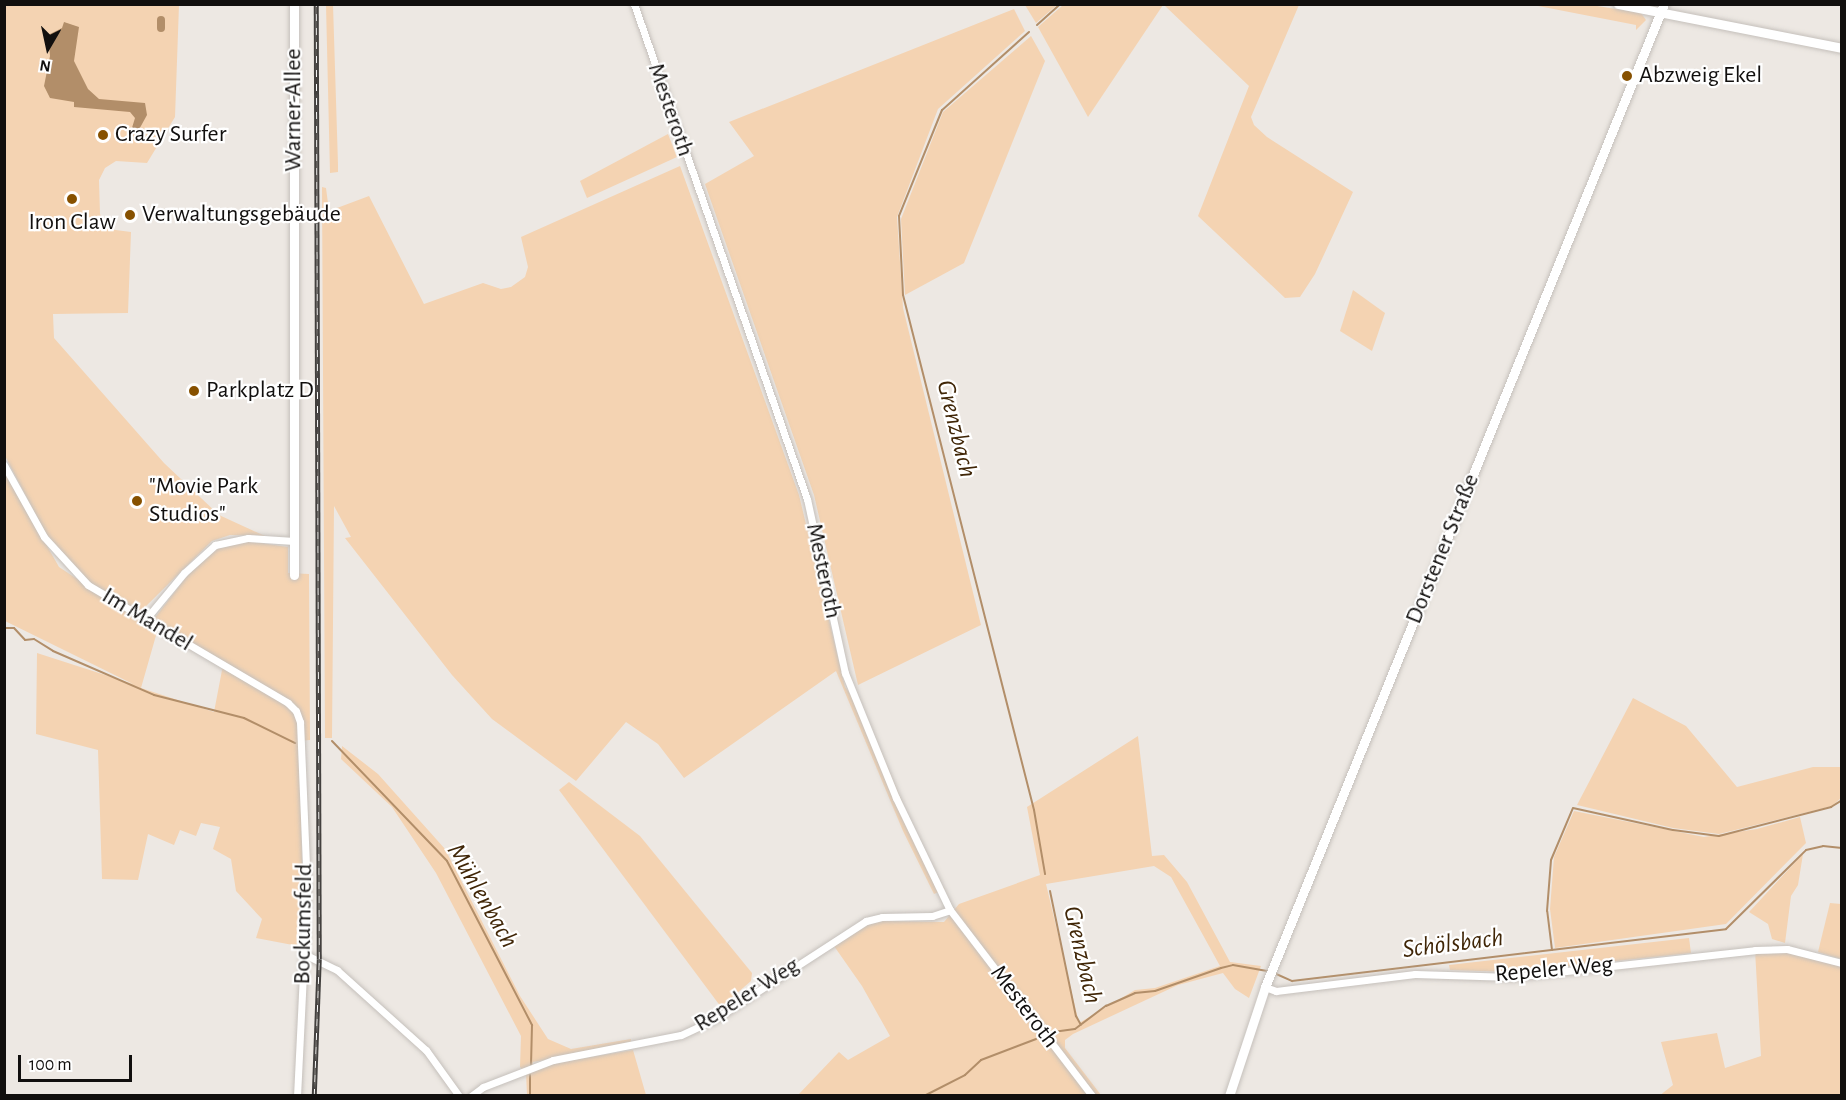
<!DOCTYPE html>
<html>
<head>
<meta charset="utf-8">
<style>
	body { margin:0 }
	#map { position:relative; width:1846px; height:1100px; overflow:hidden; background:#ede8e3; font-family:"Alegreya Sans",sans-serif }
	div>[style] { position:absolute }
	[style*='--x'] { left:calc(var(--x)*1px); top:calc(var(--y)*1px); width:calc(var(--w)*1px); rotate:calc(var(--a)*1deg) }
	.green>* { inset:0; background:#f4d3b2 }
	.water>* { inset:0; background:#b28e69 }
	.stream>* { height:2px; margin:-1px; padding:0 1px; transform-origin:1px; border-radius:1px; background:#b28e69 }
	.canal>* { height:8px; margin:-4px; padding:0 4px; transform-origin:4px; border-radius:4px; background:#b28e69 }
	.roads { filter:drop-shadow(0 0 2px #c5c0bb) drop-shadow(0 0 2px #c5c0bb) }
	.street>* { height:7px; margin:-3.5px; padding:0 3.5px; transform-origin:3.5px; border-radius:3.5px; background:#fff }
	.secondary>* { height:9px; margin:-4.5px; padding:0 4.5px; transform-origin:4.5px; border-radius:4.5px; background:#fff }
	.rail>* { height:4.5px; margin-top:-2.25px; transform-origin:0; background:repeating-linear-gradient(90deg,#fff 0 7px,#43403e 0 14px); box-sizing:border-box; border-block:2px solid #43403e }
	.dots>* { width:16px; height:16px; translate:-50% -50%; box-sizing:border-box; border:3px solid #fff; border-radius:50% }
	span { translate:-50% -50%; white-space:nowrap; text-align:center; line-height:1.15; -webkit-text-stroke:4.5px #fff; paint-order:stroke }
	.poi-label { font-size:24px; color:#110f0e }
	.left { translate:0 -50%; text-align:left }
	.street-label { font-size:24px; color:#110f0e }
	.water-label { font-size:26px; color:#402607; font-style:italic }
	.frame { position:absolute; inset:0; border:6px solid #110f0e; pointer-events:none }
	.north { position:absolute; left:18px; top:18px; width:60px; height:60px; -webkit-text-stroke:4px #fff; paint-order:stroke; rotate:189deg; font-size:16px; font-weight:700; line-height:24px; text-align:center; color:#110f0e }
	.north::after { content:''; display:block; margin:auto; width:21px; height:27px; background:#110f0e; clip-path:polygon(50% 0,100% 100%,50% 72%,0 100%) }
	.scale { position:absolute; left:18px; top:1055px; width:114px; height:27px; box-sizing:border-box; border:3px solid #110f0e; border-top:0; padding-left:8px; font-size:18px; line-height:21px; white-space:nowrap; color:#110f0e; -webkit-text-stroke:4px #fff; paint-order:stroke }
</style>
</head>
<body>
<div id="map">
	<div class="green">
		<i style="clip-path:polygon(4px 5px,179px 5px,175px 117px,147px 163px,116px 161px,105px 168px,99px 180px,100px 214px,104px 223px,108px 229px,131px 232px,128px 313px,53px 314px,54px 338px,164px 463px,219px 515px,265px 536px,230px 535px,212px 541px,140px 612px,89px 582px,46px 534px,5px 456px)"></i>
		<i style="clip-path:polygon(326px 5px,333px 5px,338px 165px,338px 172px,330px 173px)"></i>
		<i style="clip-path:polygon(1025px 5px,1057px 5px,1036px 23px)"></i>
		<i style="clip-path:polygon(1063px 5px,1163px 5px,1088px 117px,1038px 27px)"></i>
		<i style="clip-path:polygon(1164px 5px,1299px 5px,1251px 117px,1254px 125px,1267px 137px,1353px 192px,1315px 274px,1300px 297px,1285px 298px,1198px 216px,1249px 86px)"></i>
		<i style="clip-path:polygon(1533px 5px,1591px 5px,1641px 13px,1646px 20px,1636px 30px,1636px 25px)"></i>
		<i style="clip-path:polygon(1014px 9px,1025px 31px,938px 109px,897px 217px,903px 308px,981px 625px,858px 685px,814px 495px,705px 184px,754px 156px,729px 122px)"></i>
		<i style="clip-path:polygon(1031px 36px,1045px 61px,964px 263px,905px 295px,901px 219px,943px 112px)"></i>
		<i style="clip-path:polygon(668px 134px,677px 157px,587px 198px,580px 181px)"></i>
		<i style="clip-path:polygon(680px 166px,799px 495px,845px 687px,865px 713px,932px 873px,945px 889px,934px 894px,903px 831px,836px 671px,684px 778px,658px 744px,626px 722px,576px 781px,492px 719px,452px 675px,345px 538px,351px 537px,334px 506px,332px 738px,325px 738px,322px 187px,326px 188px,329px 211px,369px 196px,424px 304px,483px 283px,501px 289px,511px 287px,525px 277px,528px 267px,521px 237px)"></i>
		<i style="clip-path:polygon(1353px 290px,1385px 313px,1372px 351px,1340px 331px)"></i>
		<i style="clip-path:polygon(4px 470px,59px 567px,157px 632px,141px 688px,214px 712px,223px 665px,154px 619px,187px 576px,217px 549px,248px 541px,288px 547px,288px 573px,309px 574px,310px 740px,299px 741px,304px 934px,298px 946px,256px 938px,262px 919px,236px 891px,231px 859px,213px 849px,220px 827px,201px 823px,196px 836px,180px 830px,174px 845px,148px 834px,138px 880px,102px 879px,98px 750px,36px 734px,37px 653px,133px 684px,5px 621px)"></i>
		<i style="clip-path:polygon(1633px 698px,1686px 726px,1737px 787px,1813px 767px,1841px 767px,1841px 798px,1832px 806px,1719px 834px,1673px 828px,1577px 805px)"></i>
		<i style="clip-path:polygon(evenodd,1138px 736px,1152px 856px,1164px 855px,1187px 882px,1230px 962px,1261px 966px,1249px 998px,1235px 989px,1223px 973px,1178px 985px,1073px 1034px,1065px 1040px,1065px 1048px,1101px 1095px,798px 1095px,839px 1052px,848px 1060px,890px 1036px,862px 986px,834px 946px,868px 925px,882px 921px,944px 922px,959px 904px,1040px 875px,1027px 807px,1138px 736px,1154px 866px,1171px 877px,1220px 966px,1155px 988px,1135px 990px,1079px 1023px,1046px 884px,1154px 866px)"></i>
		<i style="clip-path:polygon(342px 746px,378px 774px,445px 849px,520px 996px,548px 1039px,571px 1049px,631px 1039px,631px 1044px,533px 1062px,533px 1071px,555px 1063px,633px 1050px,646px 1095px,527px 1095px,526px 1073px,520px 1067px,521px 1036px,436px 873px,392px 807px,341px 759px)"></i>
		<i style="clip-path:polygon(569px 782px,640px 836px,752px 973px,751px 981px,721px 1007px,559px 790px)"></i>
		<i style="clip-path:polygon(1574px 811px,1704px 837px,1757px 829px,1800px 817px,1806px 843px,1726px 924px,1555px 948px,1550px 909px,1554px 857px)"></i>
		<i style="clip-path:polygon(1803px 854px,1798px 885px,1791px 896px,1785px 943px,1772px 939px,1768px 924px,1749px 912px)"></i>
		<i style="clip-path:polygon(1830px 903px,1841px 904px,1841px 959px,1818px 952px)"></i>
		<i style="clip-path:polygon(1689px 938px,1691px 953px,1512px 972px,1450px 970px,1449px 965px)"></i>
		<i style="clip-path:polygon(1755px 950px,1789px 952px,1841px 967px,1841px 1095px,1659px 1096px,1673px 1085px,1661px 1042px,1717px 1033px,1725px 1068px,1761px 1056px)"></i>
	</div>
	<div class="water">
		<i style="clip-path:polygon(64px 22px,79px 27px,74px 61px,88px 89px,99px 99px,145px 103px,147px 115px,136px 135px,131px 131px,135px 118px,130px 112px,74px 107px,74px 102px,50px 98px,44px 86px,50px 56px,48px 35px,62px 28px)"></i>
	</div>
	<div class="stream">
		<i style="--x:1037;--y:25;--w:31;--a:-42"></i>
		<i style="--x:1029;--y:32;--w:117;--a:138.1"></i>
		<i style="--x:942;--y:110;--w:114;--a:112.1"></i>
		<i style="--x:899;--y:216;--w:79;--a:87.1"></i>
		<i style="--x:903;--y:295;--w:531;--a:75.73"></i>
		<i style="--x:1034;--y:810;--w:65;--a:80.2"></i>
		<i style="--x:4;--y:628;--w:10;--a:0"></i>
		<i style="--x:14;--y:628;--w:16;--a:47"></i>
		<i style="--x:25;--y:640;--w:9;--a:-6"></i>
		<i style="--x:34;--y:639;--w:22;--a:32"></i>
		<i style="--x:53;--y:651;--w:110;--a:23.5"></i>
		<i style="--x:154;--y:695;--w:93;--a:14.3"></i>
		<i style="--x:244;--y:718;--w:57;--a:26.1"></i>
		<i style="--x:332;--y:741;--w:166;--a:46.2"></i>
		<i style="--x:447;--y:861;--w:185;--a:62.6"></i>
		<i style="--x:532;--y:1025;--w:40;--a:91.4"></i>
		<i style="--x:1050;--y:891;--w:128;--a:78.3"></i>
		<i style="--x:1076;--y:1016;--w:10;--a:61"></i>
		<i style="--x:1552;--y:950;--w:39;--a:-97"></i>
		<i style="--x:1547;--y:911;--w:51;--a:-85.5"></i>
		<i style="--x:1551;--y:860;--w:56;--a:-67.1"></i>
		<i style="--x:1573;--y:808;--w:102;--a:12.4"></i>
		<i style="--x:1673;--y:830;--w:46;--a:7.4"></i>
		<i style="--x:1719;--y:836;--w:116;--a:-14.5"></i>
		<i style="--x:1831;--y:807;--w:13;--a:-32"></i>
		<i style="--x:1274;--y:973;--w:20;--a:24"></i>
		<i style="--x:1292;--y:981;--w:437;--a:-6.8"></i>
		<i style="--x:1726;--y:929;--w:112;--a:-44.6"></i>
		<i style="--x:1806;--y:850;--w:17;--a:-13"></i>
		<i style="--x:1823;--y:846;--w:19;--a:6"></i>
		<i style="--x:1053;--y:1032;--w:22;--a:-8"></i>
		<i style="--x:1075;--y:1029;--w:39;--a:-37"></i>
		<i style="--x:1106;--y:1006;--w:32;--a:-24"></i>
		<i style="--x:1135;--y:993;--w:20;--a:-6"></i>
		<i style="--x:1155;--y:991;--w:70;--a:-19.2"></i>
		<i style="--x:1221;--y:968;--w:12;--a:-14"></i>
		<i style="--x:1233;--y:965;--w:36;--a:10"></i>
		<i style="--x:530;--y:1075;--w:21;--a:90"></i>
		<i style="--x:924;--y:1096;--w:46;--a:-27.1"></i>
		<i style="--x:965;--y:1075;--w:22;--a:-43"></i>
		<i style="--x:981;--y:1060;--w:59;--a:-20.9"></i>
	</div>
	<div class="canal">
		<i style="--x:161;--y:28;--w:8;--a:-90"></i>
	</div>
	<div class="roads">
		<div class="street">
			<i style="--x:634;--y:4;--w:524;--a:70.74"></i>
			<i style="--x:807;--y:499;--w:178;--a:77.7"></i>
			<i style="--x:845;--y:673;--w:135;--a:67.8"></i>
			<i style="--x:896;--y:798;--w:124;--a:64.3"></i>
			<i style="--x:950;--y:910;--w:234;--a:52.6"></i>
			<i style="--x:4;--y:465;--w:82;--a:60.9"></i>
			<i style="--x:44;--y:537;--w:65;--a:47.5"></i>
			<i style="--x:88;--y:585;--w:232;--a:30.5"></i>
			<i style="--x:288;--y:703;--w:11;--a:45"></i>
			<i style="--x:296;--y:711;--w:12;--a:70"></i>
			<i style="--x:300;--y:722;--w:170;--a:87.6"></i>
			<i style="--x:307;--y:892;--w:204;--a:92.8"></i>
			<i style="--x:145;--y:620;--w:61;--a:-50.3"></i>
			<i style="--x:184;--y:573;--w:42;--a:-42.1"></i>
			<i style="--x:215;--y:545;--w:34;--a:-12"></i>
			<i style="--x:248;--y:538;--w:46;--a:3.7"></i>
			<i style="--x:304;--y:954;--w:37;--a:26"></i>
			<i style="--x:337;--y:970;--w:120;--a:42"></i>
			<i style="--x:426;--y:1050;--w:57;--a:54.3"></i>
			<i style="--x:1265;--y:987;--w:12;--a:20"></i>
			<i style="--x:1276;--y:991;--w:140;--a:-7"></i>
			<i style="--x:1415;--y:974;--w:97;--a:1.8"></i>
			<i style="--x:1512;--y:977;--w:244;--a:-6.3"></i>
			<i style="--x:1755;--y:950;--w:32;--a:-2"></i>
			<i style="--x:1787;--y:949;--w:57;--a:14.3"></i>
			<i style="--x:471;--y:1096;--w:15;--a:-37"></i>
			<i style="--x:483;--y:1087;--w:75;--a:-21.1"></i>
			<i style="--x:553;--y:1060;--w:130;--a:-11.1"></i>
			<i style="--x:681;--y:1035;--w:38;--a:-25"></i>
			<i style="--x:715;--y:1019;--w:180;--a:-33"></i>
			<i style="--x:866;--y:921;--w:16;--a:-14"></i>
			<i style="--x:882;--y:917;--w:50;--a:-1.1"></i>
			<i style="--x:932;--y:916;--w:19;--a:-18"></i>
		</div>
		<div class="secondary">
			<i style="--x:1618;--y:4;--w:228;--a:11.1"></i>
			<i style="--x:294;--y:575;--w:571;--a:-90"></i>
			<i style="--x:1229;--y:1096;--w:115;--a:-71.7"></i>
			<i style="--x:1265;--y:987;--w:1061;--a:-67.91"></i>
		</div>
	</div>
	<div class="rail">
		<i style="--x:314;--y:1096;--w:137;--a:-87.9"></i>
		<i style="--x:319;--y:959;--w:955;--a:-90.18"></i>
	</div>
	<div class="dots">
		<i style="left:1627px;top:76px;background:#875100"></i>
		<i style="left:103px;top:135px;background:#875100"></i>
		<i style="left:72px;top:199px;background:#875100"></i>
		<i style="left:130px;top:215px;background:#875100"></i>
		<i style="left:194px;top:391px;background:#875100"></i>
		<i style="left:137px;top:501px;background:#875100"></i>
	</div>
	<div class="poi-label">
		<span class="left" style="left:1639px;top:76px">Abzweig Ekel</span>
		<span class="left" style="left:115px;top:135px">Crazy Surfer</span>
		<span class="left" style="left:142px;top:215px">Verwaltungsgebäude</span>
		<span style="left:72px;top:223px">Iron Claw</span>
		<span class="left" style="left:206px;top:391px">Parkplatz D</span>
		<span class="left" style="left:149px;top:501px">"Movie Park<br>Studios"</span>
	</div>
	<div class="street-label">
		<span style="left:294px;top:110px;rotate:-90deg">Warner-Allee</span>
		<span style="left:670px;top:110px;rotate:71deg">Mesteroth</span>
		<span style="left:1443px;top:549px;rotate:-68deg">Dorstener Straße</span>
		<span style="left:823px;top:571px;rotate:78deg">Mesteroth</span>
		<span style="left:147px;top:620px;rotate:31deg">Im Mandel</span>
		<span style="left:304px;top:924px;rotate:-89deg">Bockumsfeld</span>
		<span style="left:1554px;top:970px;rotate:-5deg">Repeler Weg</span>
		<span style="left:747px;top:995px;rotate:-32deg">Repeler Weg</span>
		<span style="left:1024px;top:1007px;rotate:53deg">Mesteroth</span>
	</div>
	<div class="water-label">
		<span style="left:956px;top:429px;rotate:76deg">Grenzbach</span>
		<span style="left:482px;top:896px;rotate:60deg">Mühlenbach</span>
		<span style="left:1453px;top:944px;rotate:-7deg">Schölsbach</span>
		<span style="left:1082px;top:955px;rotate:77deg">Grenzbach</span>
	</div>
	<div class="frame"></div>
	<div class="north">N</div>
	<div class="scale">100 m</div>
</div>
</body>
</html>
